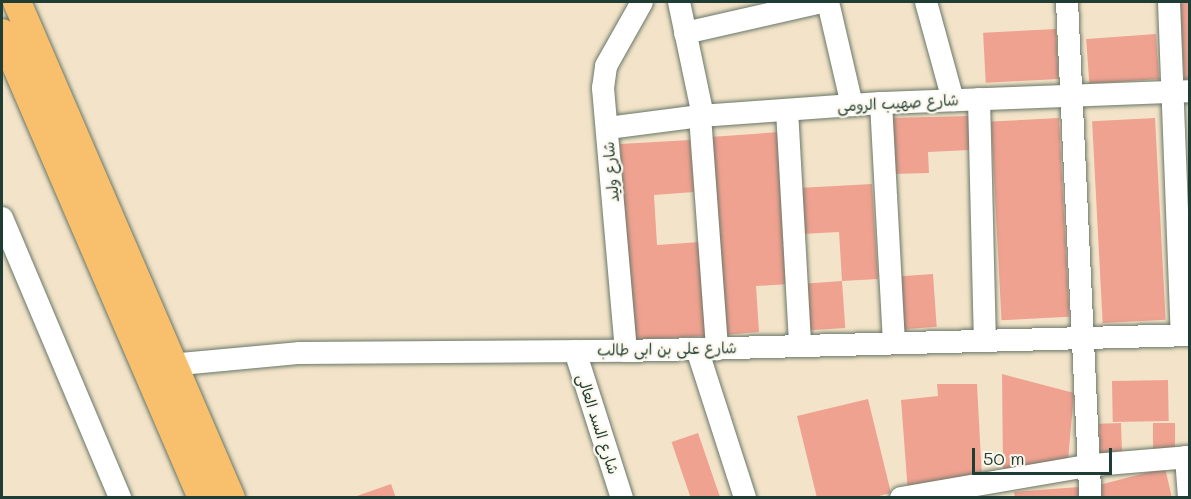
<!DOCTYPE html>
<html>
<head>
<meta charset="utf-8">
<style>
	body { margin:0 }
	#map { position:relative; width:1191px; height:499px; overflow:hidden; background:#f3e4c9; font-family:Mali,"Playpen Sans Arabic",sans-serif }
	div>[style] { position:absolute }
	[style*='--x'] { left:calc(var(--x)*1px); top:calc(var(--y)*1px); width:calc(var(--w)*1px); rotate:calc(var(--a)*1deg) }
	.building>* { inset:0; background:#f0a291; transform-origin:0 0 }
	.roads { filter:drop-shadow(0 0 2px #697768) drop-shadow(0 0 2px #697768) }
	.minor>* { height:22px; margin:-11px; padding:0 11px; transform-origin:11px; border-radius:11px; background:#fff }
	.major>* { height:28px; margin:-14px; padding:0 14px; transform-origin:14px; border-radius:14px; background:#f8bf6c }
	span { translate:-50% -50%; white-space:nowrap; text-align:center; line-height:1.15; -webkit-text-stroke:4.5px #fbf7ec; paint-order:stroke }
	.street-label { font-size:15px; color:#1f3d34 }
	.frame { position:absolute; inset:0; border:3px solid #1f3d34; pointer-events:none }
	.scale { position:absolute; left:972px; top:448px; width:140px; height:27px; box-sizing:border-box; border:3px solid #1f3d34; border-top:0; padding-left:8px; font-size:18px; line-height:21px; white-space:nowrap; color:#1f3d34; -webkit-text-stroke:4px #fbf7ec; paint-order:stroke }
</style>
</head>
<body>
<div id="map">
	<div class="building">
		<i style="clip-path:polygon(1180px 2px,1190px 2px,1190px 79px,1184px 79px)"></i>
		<i style="left:1056px;top:29px;width:50px;height:73px;rotate:87deg"></i>
		<i style="left:1156px;top:34px;width:45px;height:70px;rotate:86deg"></i>
		<i style="clip-path:polygon(969px 116px,970px 150px,928px 152px,929px 173px,892px 174px,890px 118px)"></i>
		<i style="left:1059px;top:118px;width:199px;height:68px;rotate:87deg"></i>
		<i style="left:1155px;top:118px;width:202px;height:63px;rotate:87deg"></i>
		<i style="clip-path:polygon(780px 132px,789px 284px,756px 286px,759px 332px,724px 335px,710px 137px)"></i>
		<i style="clip-path:polygon(690px 140px,694px 192px,654px 195px,657px 245px,700px 242px,706px 336px,633px 340px,620px 144px)"></i>
		<i style="clip-path:polygon(872px 184px,878px 279px,842px 281px,839px 232px,801px 234px,798px 188px)"></i>
		<i style="left:933px;top:274px;width:53px;height:36px;rotate:86deg"></i>
		<i style="left:842px;top:281px;width:47px;height:39px;rotate:86deg"></i>
		<i style="clip-path:polygon(1002px 374px,1074px 393px,1068px 460px,1003px 474px)"></i>
		<i style="left:1168px;top:380px;width:41px;height:56px;rotate:89deg"></i>
		<i style="clip-path:polygon(937px 384px,977px 384px,982px 479px,908px 493px,901px 400px,938px 396px)"></i>
		<i style="clip-path:polygon(868px 399px,891px 493px,871px 498px,817px 498px,797px 416px)"></i>
		<i style="left:1121px;top:423px;width:34px;height:22px;rotate:88deg"></i>
		<i style="left:1153px;top:423px;width:22px;height:35px"></i>
		<i style="left:698px;top:433px;width:69px;height:28px;rotate:71deg"></i>
		<i style="clip-path:polygon(1165px 468px,1172px 498px,1102px 498px,1099px 485px)"></i>
		<i style="clip-path:polygon(391px 484px,396px 498px,354px 498px,354px 497px)"></i>
		<i style="clip-path:polygon(1079px 487px,1080px 498px,1015px 498px,1014px 492px)"></i>
	</div>
	<div class="roads">
		<div class="minor">
			<i style="--x:679;--y:2;--w:116;--a:78.1"></i>
			<i style="--x:828;--y:2;--w:106;--a:76.9"></i>
			<i style="--x:926;--y:2;--w:102;--a:74.6"></i>
			<i style="--x:1067;--y:2;--w:497;--a:87.3"></i>
			<i style="--x:1169;--y:2;--w:333;--a:87.8"></i>
			<i style="--x:685;--y:33;--w:139;--a:-12.8"></i>
			<i style="--x:979;--y:99;--w:240;--a:88.6"></i>
			<i style="--x:881;--y:103;--w:240;--a:86.9"></i>
			<i style="--x:787;--y:110;--w:236;--a:86.8"></i>
			<i style="--x:700;--y:116;--w:234;--a:85.8"></i>
			<i style="--x:608;--y:128;--w:93;--a:-7.4"></i>
			<i style="--x:700;--y:116;--w:181;--a:-4.1"></i>
			<i style="--x:881;--y:103;--w:309;--a:-2.2"></i>
			<i style="--x:2;--y:218;--w:304;--a:67.1"></i>
			<i style="--x:697;--y:349;--w:157;--a:72.1"></i>
			<i style="--x:575;--y:351;--w:154;--a:72.3"></i>
			<i style="--x:626;--y:351;--w:264;--a:-95"></i>
			<i style="--x:603;--y:88;--w:22;--a:-82"></i>
			<i style="--x:606;--y:66;--w:73;--a:-60.6"></i>
			<i style="--x:159;--y:366;--w:142;--a:-5.3"></i>
			<i style="--x:300;--y:353;--w:326;--a:-0.4"></i>
			<i style="--x:626;--y:351;--w:564;--a:-1.62"></i>
			<i style="--x:1186;--y:457;--w:41;--a:85.8"></i>
			<i style="--x:901;--y:498;--w:195;--a:-9.8"></i>
			<i style="--x:1093;--y:465;--w:97;--a:-4.7"></i>
		</div>
		<div class="major">
			<i style="--x:17;--y:2;--w:540;--a:66.66"></i>
			<i style="--x:2;--y:33;--w:506;--a:66.73"></i>
		</div>
	</div>
	<div class="street-label">
		<span style="left:898px;top:103px;rotate:-3deg">شارع صهيب الرومى</span>
		<span style="left:611px;top:172px;rotate:-95deg">شارع وليد</span>
		<span style="left:667px;top:349px;rotate:-1deg">شارع على بن ابى طالب</span>
		<span style="left:598px;top:424px;rotate:72deg">شارع السد العالى</span>
	</div>
	<div class="frame"></div>
	<div class="scale">50 m</div>
</div>
</body>
</html>
